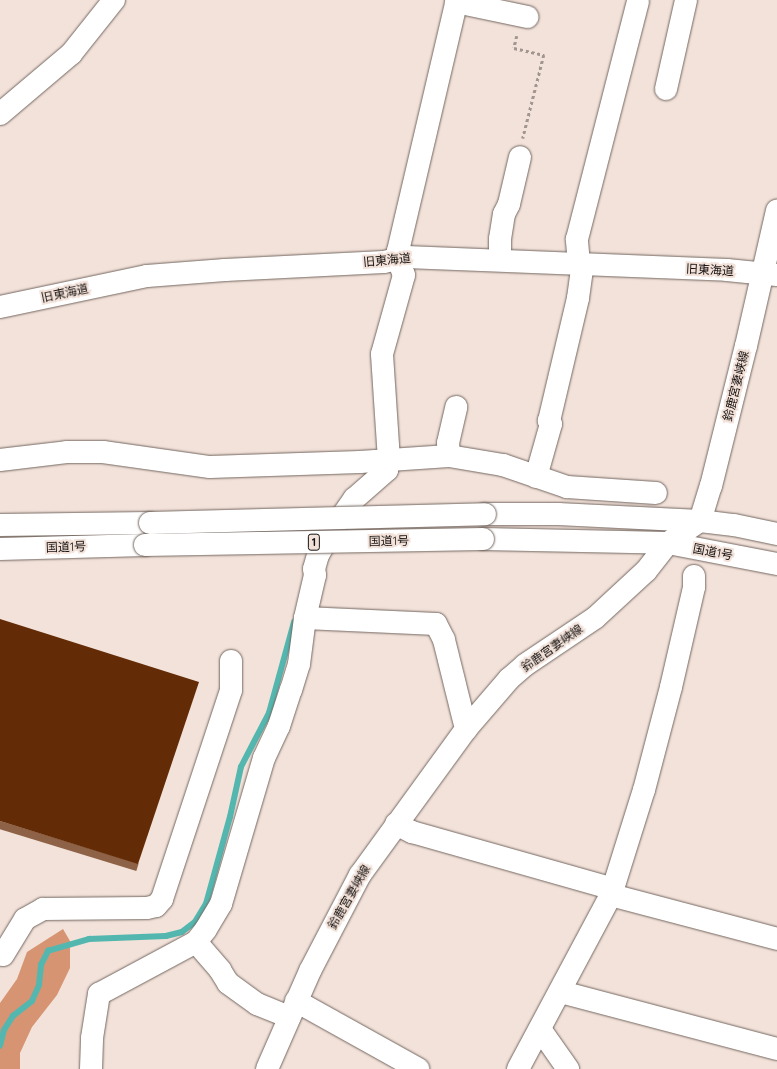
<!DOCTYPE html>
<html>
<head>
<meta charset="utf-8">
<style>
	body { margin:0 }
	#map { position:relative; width:777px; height:1069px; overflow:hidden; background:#f2e2da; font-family:Quicksand,"Noto Sans JP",sans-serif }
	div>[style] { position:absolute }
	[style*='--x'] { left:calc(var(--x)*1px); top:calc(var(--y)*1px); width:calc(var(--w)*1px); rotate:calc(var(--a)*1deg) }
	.forest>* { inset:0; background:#d69472 }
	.stream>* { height:5.5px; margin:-2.75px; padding:0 2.75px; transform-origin:2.75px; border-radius:2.75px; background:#54b7af }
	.path>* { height:2.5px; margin-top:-1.25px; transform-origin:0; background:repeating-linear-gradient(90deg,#a29690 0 3px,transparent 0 6px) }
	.roads { filter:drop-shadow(0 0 1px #746760) drop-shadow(0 0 1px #746760) }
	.minor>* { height:22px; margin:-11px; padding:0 11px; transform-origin:11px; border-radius:11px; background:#fff }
	.major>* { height:22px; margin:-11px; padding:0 11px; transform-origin:11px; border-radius:11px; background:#fff }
	.highway>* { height:22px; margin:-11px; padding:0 11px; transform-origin:11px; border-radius:11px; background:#fff }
	.bridges { filter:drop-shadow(0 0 1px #746760) drop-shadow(0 0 1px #746760) }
	.highway-bridge>* { height:22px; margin:-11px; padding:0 11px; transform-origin:11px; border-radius:11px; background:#fff }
	.shaded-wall>* { inset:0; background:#8e6246; transform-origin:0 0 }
	.building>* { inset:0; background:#632b06 }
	span { translate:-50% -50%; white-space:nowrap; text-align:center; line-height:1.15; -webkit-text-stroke:4px #f2e2da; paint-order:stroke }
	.shield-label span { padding:1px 3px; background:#f2e2da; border:1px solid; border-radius:3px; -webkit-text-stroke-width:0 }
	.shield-label { font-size:11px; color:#16110f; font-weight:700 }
	.street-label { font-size:12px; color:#16110f }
</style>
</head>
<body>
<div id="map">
	<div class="forest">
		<i style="clip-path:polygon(63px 929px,70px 941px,70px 968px,57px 995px,32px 1027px,20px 1053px,20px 1069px,0 1069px,0 1003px,17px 979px,27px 952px)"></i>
	</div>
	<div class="stream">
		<i style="--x:0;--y:1046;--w:16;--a:-76"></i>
		<i style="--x:4;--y:1030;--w:17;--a:-57"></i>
		<i style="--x:13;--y:1016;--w:24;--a:-38"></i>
		<i style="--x:32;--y:1001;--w:17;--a:-66"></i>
		<i style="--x:39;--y:985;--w:20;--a:-84"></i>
		<i style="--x:41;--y:965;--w:16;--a:-63"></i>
		<i style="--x:48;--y:951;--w:43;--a:-16.3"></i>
		<i style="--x:89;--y:939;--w:77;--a:-2.2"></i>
		<i style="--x:166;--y:936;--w:16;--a:-14"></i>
		<i style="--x:182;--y:932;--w:16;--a:-38"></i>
		<i style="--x:195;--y:922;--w:21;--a:-59"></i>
		<i style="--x:206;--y:904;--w:90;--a:-74.6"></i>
		<i style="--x:230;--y:817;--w:51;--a:-77.6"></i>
		<i style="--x:241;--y:767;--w:61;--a:-62.6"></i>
		<i style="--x:269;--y:713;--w:94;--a:-74.6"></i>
	</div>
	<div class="path">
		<i style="--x:517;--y:36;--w:12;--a:104"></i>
		<i style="--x:514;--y:48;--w:31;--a:13"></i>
		<i style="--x:544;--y:55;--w:86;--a:104.2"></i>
	</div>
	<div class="roads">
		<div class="minor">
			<i style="--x:456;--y:2;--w:73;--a:11.9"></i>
			<i style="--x:666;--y:89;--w:91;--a:-77.3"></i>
			<i style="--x:0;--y:114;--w:93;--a:-40.2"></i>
			<i style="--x:71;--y:54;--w:69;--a:-51.5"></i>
			<i style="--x:500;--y:260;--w:21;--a:-90"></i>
			<i style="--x:500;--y:239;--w:25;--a:-81"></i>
			<i style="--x:504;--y:214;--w:11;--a:-63"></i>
			<i style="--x:509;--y:204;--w:48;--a:-76.8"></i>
			<i style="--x:579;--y:264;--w:25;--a:-95"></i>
			<i style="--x:577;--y:239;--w:245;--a:-75.6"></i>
			<i style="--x:0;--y:307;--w:150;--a:-11.9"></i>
			<i style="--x:147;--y:276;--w:78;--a:-4.4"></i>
			<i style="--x:225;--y:270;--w:159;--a:-2.9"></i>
			<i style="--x:384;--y:262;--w:23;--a:-13"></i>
			<i style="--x:406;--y:257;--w:321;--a:2.3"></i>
			<i style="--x:727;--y:270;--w:50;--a:5.7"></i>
			<i style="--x:449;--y:456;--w:13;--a:-94"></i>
			<i style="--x:448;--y:443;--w:37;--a:-77"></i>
			<i style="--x:0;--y:460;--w:67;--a:-6.8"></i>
			<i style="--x:67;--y:452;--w:36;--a:0"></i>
			<i style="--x:103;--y:452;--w:108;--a:8"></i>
			<i style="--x:210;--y:467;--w:150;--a:-1.9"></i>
			<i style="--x:360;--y:462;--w:89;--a:-3.9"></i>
			<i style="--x:449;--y:456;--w:55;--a:9.5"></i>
			<i style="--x:503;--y:465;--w:68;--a:19"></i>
			<i style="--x:567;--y:487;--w:89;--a:3.9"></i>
			<i style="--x:536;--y:477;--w:55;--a:-74.2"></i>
			<i style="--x:551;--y:424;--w:4;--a:-124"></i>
			<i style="--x:549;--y:421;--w:126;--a:-76.7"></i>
			<i style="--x:578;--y:298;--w:34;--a:-82"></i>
			<i style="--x:305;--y:618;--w:131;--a:2.6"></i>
			<i style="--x:436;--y:624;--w:18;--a:63"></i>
			<i style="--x:444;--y:640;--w:92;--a:76.1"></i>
			<i style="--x:396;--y:824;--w:18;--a:27"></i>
			<i style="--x:412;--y:832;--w:209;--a:15.8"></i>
			<i style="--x:611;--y:895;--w:172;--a:14.8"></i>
			<i style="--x:196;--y:942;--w:37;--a:49"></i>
			<i style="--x:220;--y:970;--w:15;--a:58"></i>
			<i style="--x:228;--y:983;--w:36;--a:36"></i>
			<i style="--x:257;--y:1004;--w:35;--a:22"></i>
			<i style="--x:3;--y:955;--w:42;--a:-58.6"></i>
			<i style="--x:25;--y:919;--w:21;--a:-29"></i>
			<i style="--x:43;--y:909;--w:104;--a:-0.6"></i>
			<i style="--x:147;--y:908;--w:9;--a:-13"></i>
			<i style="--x:156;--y:906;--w:9;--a:-49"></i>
			<i style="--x:162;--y:899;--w:220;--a:-71.7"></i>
			<i style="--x:231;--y:690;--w:29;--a:-90"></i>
			<i style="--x:561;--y:992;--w:223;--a:14.8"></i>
			<i style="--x:296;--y:1001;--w:140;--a:29.1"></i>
			<i style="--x:540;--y:1029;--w:49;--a:55"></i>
			<i style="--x:91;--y:1069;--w:31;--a:-88"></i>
			<i style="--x:92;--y:1038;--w:45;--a:-81"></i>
			<i style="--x:99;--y:994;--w:110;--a:-28.2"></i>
			<i style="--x:196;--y:942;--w:16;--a:-52"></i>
			<i style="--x:206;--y:929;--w:29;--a:-59"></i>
			<i style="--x:221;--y:904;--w:152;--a:-73.6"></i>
			<i style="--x:264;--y:758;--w:35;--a:-65"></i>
			<i style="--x:279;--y:726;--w:38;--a:-72"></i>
			<i style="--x:291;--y:690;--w:27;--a:-73"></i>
			<i style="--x:299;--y:664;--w:46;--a:-82.6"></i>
			<i style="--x:305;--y:618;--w:44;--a:-76.9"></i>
			<i style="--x:315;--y:575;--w:6;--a:-99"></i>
			<i style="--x:314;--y:569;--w:15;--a:-74"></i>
			<i style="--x:318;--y:555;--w:30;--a:-60"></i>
			<i style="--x:333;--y:529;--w:37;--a:-55"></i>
			<i style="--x:354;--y:499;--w:44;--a:-41.3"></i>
			<i style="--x:387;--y:470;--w:10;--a:-79"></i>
			<i style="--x:389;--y:460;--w:106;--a:-93.8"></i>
			<i style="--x:382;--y:354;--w:82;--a:-74.4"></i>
			<i style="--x:404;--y:275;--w:16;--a:-112"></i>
			<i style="--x:398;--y:260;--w:9;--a:-90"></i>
			<i style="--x:398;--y:251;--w:258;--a:-76.8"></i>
			<i style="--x:518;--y:1069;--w:197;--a:-61.9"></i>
			<i style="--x:611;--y:895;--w:110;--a:-72.6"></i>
			<i style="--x:644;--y:790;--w:106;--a:-75.3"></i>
			<i style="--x:671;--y:687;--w:103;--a:-77"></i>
			<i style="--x:694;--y:587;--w:11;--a:-90"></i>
		</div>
		<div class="major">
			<i style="--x:267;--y:1069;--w:109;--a:-66.3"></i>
			<i style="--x:311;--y:969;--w:106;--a:-62.5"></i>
			<i style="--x:360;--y:875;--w:180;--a:-54"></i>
			<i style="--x:466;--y:729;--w:66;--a:-49.3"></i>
			<i style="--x:509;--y:679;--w:21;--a:-41"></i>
			<i style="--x:525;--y:665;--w:84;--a:-33.9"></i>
			<i style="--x:595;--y:618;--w:69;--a:-42.7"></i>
			<i style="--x:646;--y:571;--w:36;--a:-52"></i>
			<i style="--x:668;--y:543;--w:39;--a:-35"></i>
			<i style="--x:700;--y:521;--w:37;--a:-73"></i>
			<i style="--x:711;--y:486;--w:144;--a:-76"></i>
			<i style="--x:746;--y:346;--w:139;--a:-77.1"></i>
		</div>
		<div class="highway">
			<i style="--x:485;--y:514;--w:73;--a:0"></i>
			<i style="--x:558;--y:514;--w:142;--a:2.8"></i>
			<i style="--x:700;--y:521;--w:34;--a:7"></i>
			<i style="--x:734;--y:525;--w:44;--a:11.8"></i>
			<i style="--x:0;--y:525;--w:150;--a:-0.8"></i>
			<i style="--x:483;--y:539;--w:185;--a:1.2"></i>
			<i style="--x:668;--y:543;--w:111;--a:10.9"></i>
			<i style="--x:0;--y:549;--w:145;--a:-1.6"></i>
		</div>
	</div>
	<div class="bridges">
		<div class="highway-bridge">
			<i style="--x:150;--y:523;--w:335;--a:-1.5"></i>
			<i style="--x:145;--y:545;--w:338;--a:-1"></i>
		</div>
	</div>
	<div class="shaded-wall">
		<i style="left:0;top:821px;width:145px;height:8px;rotate:17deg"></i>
	</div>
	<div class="building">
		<i style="clip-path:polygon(0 619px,199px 682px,138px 864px,0 821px)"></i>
	</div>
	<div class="shield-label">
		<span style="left:314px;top:542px">1</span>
	</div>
	<div class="street-label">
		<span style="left:387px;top:260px;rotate:-5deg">旧東海道</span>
		<span style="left:710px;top:270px;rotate:3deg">旧東海道</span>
		<span style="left:65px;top:293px;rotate:-12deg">旧東海道</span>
		<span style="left:736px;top:386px;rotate:-76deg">鈴鹿宮妻峡線</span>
		<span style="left:389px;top:541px;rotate:-1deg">国道1号</span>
		<span style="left:66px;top:547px;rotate:-2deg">国道1号</span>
		<span style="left:713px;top:552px;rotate:11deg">国道1号</span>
		<span style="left:552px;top:648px;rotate:-35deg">鈴鹿宮妻峡線</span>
		<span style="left:349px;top:897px;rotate:-60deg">鈴鹿宮妻峡線</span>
	</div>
</div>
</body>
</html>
